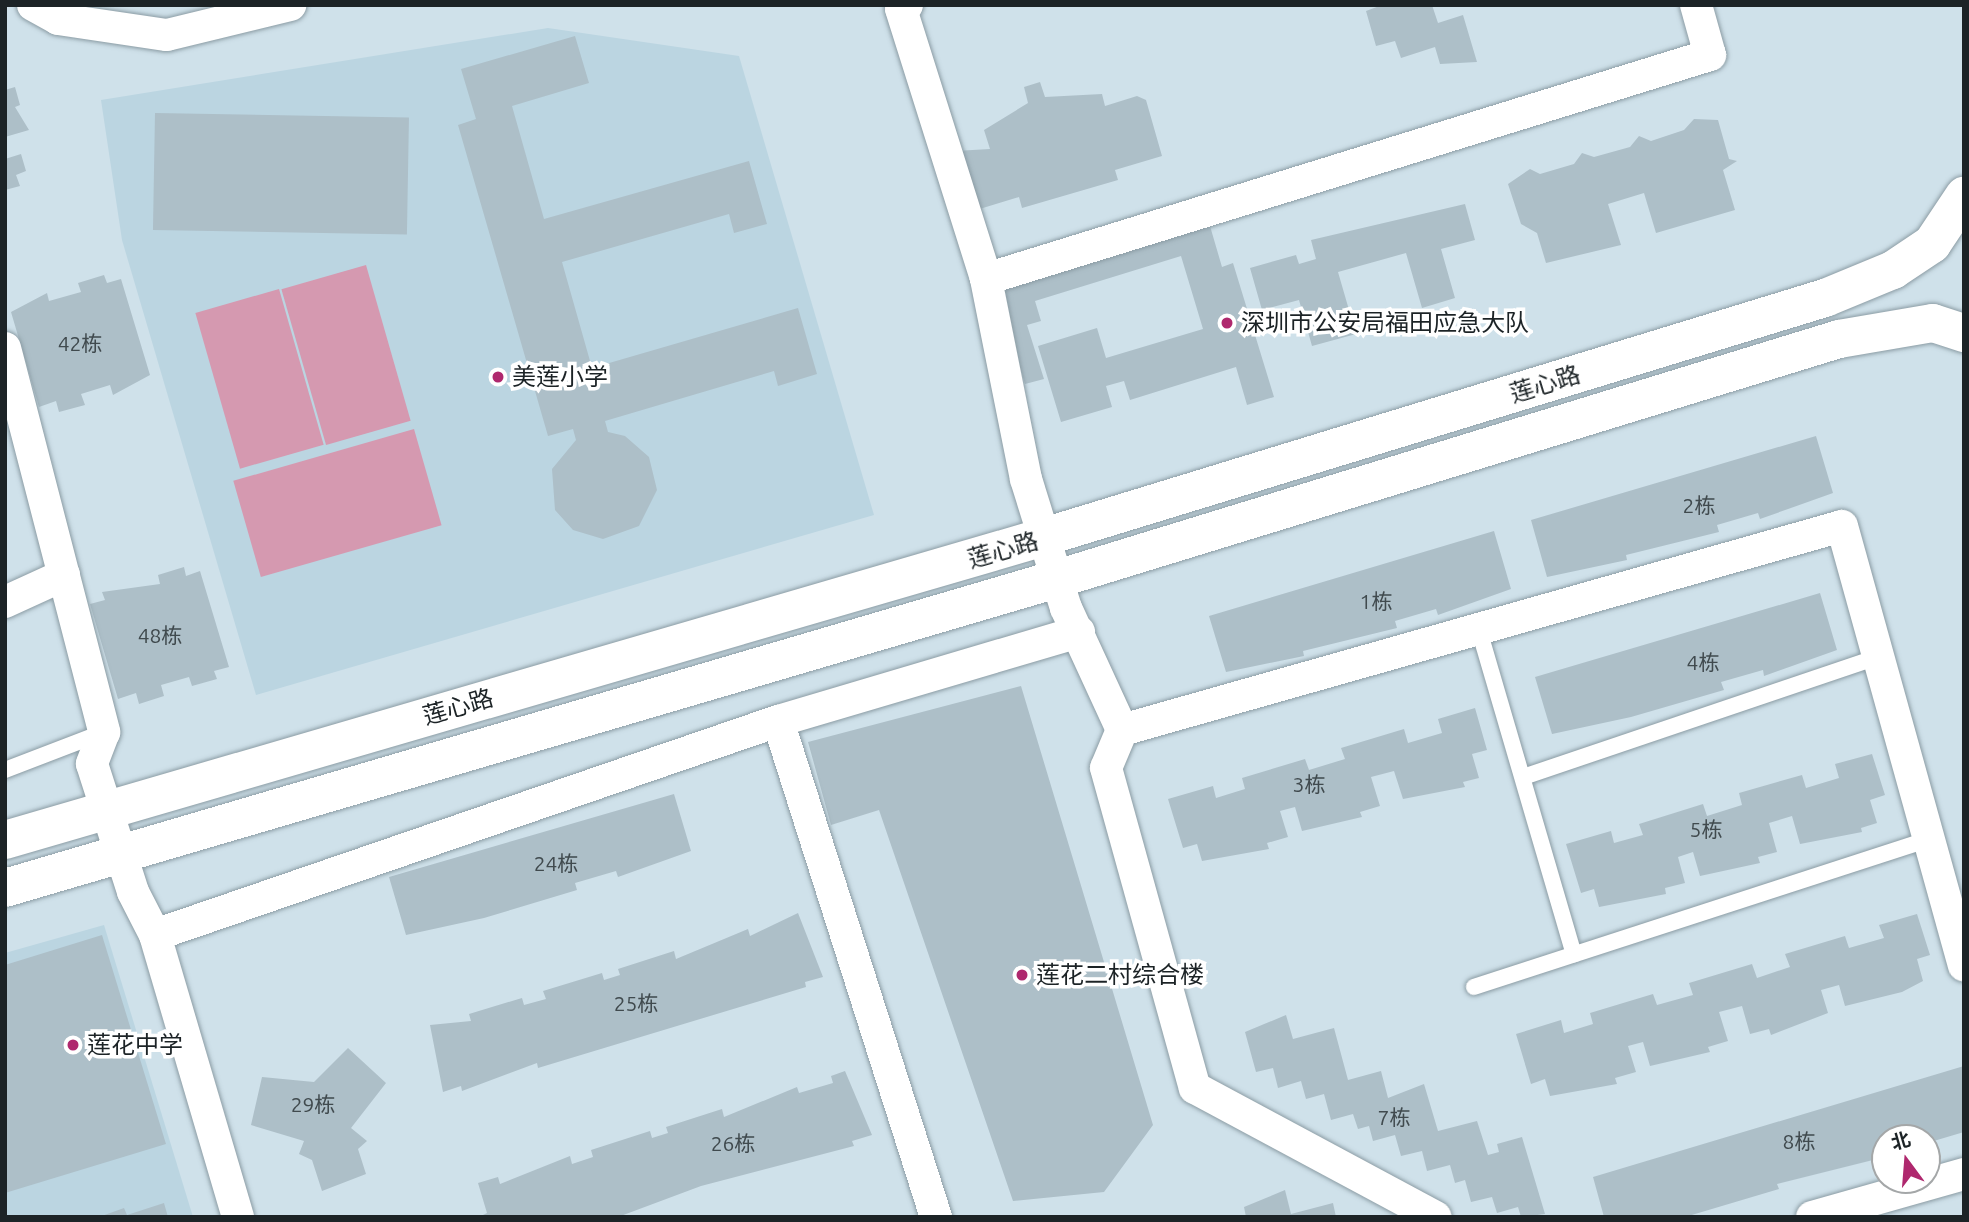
<!DOCTYPE html>
<html>
<head>
<meta charset="utf-8">
<style>
	body { margin:0 }
	#map { position:relative; width:1969px; height:1222px; overflow:hidden; background:#cfe1ea; font-family:Ubuntu,"Noto Sans SC",sans-serif }
	div>[style] { position:absolute }
	[style*='--x'] { left:calc(var(--x)*1px); top:calc(var(--y)*1px); width:calc(var(--w)*1px); rotate:calc(var(--a)*1deg) }
	.built>* { inset:0; background:#bbd5e1 }
	.green>* { inset:0; background:#d599b0; transform-origin:0 0 }
	.building>* { inset:0; background:#adbfc8; transform-origin:0 0 }
	.roads { filter:drop-shadow(0 0 2px #8b9ca4) drop-shadow(0 0 2px #8b9ca4) }
	.service>* { height:16px; margin:-8px; padding:0 8px; transform-origin:8px; border-radius:8px; background:#fff }
	.minor>* { height:32px; margin:-16px; padding:0 16px; transform-origin:16px; border-radius:16px; background:#fff }
	.secondary>* { height:38px; margin:-19px; padding:0 19px; transform-origin:19px; border-radius:19px; background:#fff }
	.dots>* { width:19px; height:19px; translate:-50% -50%; box-sizing:border-box; border:4px solid #fff; border-radius:50% }
	span { translate:-50% -50%; white-space:nowrap; text-align:center; line-height:1.15; -webkit-text-stroke:7px #fff; paint-order:stroke }
	.number-label { font-size:21px; color:#404a4e }
	.number-label span { -webkit-text-stroke-width:0 }
	.poi-label { font-size:24px; color:#1c2326 }
	.left { translate:0 -50%; text-align:left }
	.street-label { font-size:24px; color:#1c2326 }
	.frame { position:absolute; inset:0; border:7px solid #1c2326; pointer-events:none }
	.north { position:absolute; left:1871px; top:1124px; width:70px; height:70px; box-sizing:border-box; background:#fff; border:2px solid #a4a7a8; border-radius:50%; rotate:344deg; font-size:19px; font-weight:700; line-height:28px; text-align:center; color:#1c2326 }
	.north::after { content:''; display:block; margin:auto; width:24px; height:32px; background:#af286e; clip-path:polygon(50% 0,100% 100%,50% 72%,0 100%) }
</style>
</head>
<body>
<div id="map">
	<div class="built">
		<i style="clip-path:polygon(548px 28px,739px 56px,874px 515px,256px 695px,122px 240px,101px 100px)"></i>
		<i style="clip-path:polygon(104px 925px,193px 1217px,5px 1217px,5px 953px)"></i>
	</div>
	<div class="green">
		<i style="left:366px;top:265px;width:162px;height:88px;rotate:74deg"></i>
		<i style="left:279px;top:289px;width:162px;height:87px;rotate:74deg"></i>
		<i style="left:414px;top:429px;width:100px;height:188px;rotate:74deg"></i>
	</div>
	<div class="building">
		<i style="clip-path:polygon(1382px 5px,1432px 5px,1438px 23px,1463px 15px,1477px 62px,1440px 64px,1435px 47px,1401px 58px,1395px 41px,1376px 46px,1366px 11px)"></i>
		<i style="clip-path:polygon(575px 36px,589px 83px,512px 106px,544px 219px,749px 161px,767px 224px,734px 233px,729px 214px,562px 262px,592px 368px,798px 308px,817px 374px,778px 386px,774px 371px,605px 421px,608px 432px,625px 436px,649px 457px,657px 490px,639px 526px,603px 539px,573px 530px,555px 510px,552px 469px,576px 440px,573px 429px,548px 436px,458px 125px,476px 119px,461px 69px)"></i>
		<i style="clip-path:polygon(1040px 82px,1045px 97px,1102px 94px,1105px 106px,1137px 96px,1146px 100px,1162px 156px,1115px 170px,1118px 180px,1022px 208px,1019px 197px,973px 211px,955px 151px,990px 149px,984px 130px,1028px 103px,1024px 87px)"></i>
		<i style="clip-path:polygon(15px 87px,20px 105px,15px 107px,29px 130px,5px 137px,5px 90px)"></i>
		<i style="left:155px;top:113px;width:254px;height:117px;rotate:1deg"></i>
		<i style="clip-path:polygon(1694px 119px,1718px 120px,1729px 159px,1737px 161px,1723px 170px,1735px 210px,1656px 233px,1644px 193px,1608px 204px,1621px 245px,1546px 263px,1537px 233px,1521px 224px,1508px 184px,1530px 169px,1540px 174px,1574px 164px,1582px 153px,1594px 157px,1630px 147px,1639px 136px,1651px 141px,1684px 130px)"></i>
		<i style="clip-path:polygon(21px 154px,26px 171px,16px 175px,20px 186px,5px 190px,5px 159px)"></i>
		<i style="clip-path:polygon(1465px 204px,1475px 240px,1441px 249px,1455px 298px,1422px 308px,1406px 253px,1338px 272px,1356px 334px,1312px 346px,1299px 300px,1262px 310px,1250px 268px,1296px 255px,1299px 264px,1316px 259px,1311px 240px)"></i>
		<i style="clip-path:polygon(1210px 226px,1222px 267px,1233px 263px,1274px 397px,1247px 405px,1236px 367px,1130px 400px,1124px 381px,1106px 386px,1112px 407px,1061px 422px,1038px 346px,1097px 328px,1106px 358px,1203px 329px,1181px 256px,1035px 301px,1041px 321px,1027px 325px,1044px 379px,1025px 384px,997px 291px)"></i>
		<i style="clip-path:polygon(104px 275px,107px 283px,121px 279px,150px 375px,113px 395px,110px 385px,81px 394px,85px 405px,59px 412px,56px 401px,39px 407px,11px 312px,47px 293px,49px 301px,81px 292px,78px 283px)"></i>
		<i style="clip-path:polygon(1816px 436px,1833px 493px,1760px 519px,1758px 513px,1717px 525px,1719px 532px,1626px 555px,1627px 560px,1547px 577px,1531px 520px)"></i>
		<i style="clip-path:polygon(1494px 531px,1511px 589px,1438px 615px,1436px 609px,1395px 621px,1397px 628px,1303px 651px,1304px 656px,1226px 672px,1209px 616px)"></i>
		<i style="clip-path:polygon(184px 567px,186px 576px,200px 571px,229px 667px,214px 671px,217px 679px,192px 686px,189px 677px,161px 685px,164px 696px,139px 704px,136px 693px,118px 699px,90px 604px,105px 600px,102px 592px,160px 584px,158px 575px)"></i>
		<i style="clip-path:polygon(1820px 593px,1837px 650px,1764px 676px,1763px 670px,1721px 682px,1724px 690px,1631px 717px,1552px 734px,1535px 677px)"></i>
		<i style="clip-path:polygon(1021px 686px,1153px 1125px,1104px 1192px,1013px 1201px,879px 810px,831px 825px,808px 742px)"></i>
		<i style="clip-path:polygon(1475px 708px,1487px 750px,1472px 754px,1479px 778px,1463px 782px,1465px 787px,1403px 799px,1394px 771px,1371px 777px,1380px 806px,1360px 812px,1362px 817px,1302px 831px,1295px 807px,1280px 811px,1288px 837px,1267px 843px,1269px 849px,1202px 861px,1197px 844px,1183px 848px,1168px 799px,1213px 786px,1216px 798px,1245px 789px,1242px 778px,1305px 759px,1309px 770px,1345px 759px,1341px 748px,1404px 729px,1408px 743px,1442px 733px,1438px 719px)"></i>
		<i style="clip-path:polygon(1872px 754px,1885px 795px,1870px 800px,1877px 823px,1861px 828px,1862px 832px,1800px 844px,1792px 816px,1769px 823px,1777px 852px,1758px 857px,1760px 863px,1700px 876px,1693px 852px,1678px 857px,1685px 883px,1665px 888px,1666px 894px,1599px 907px,1594px 889px,1581px 893px,1566px 844px,1611px 831px,1614px 843px,1643px 835px,1639px 824px,1703px 804px,1707px 816px,1742px 805px,1739px 793px,1802px 775px,1806px 788px,1839px 778px,1835px 764px)"></i>
		<i style="clip-path:polygon(674px 794px,691px 851px,618px 877px,616px 871px,575px 883px,577px 890px,484px 918px,406px 935px,389px 877px)"></i>
		<i style="clip-path:polygon(798px 913px,823px 977px,805px 982px,806px 987px,538px 1068px,537px 1063px,462px 1091px,461px 1086px,443px 1092px,430px 1025px,471px 1021px,469px 1014px,522px 998px,524px 1005px,546px 999px,543px 991px,602px 973px,604px 980px,620px 975px,618px 969px,674px 951px,676px 959px,748px 929px,750px 936px)"></i>
		<i style="clip-path:polygon(1917px 914px,1930px 955px,1917px 959px,1923px 981px,1902px 992px,1845px 1006px,1839px 985px,1821px 990px,1828px 1013px,1771px 1035px,1769px 1029px,1750px 1034px,1742px 1006px,1719px 1012px,1728px 1041px,1708px 1047px,1710px 1052px,1650px 1066px,1643px 1042px,1628px 1046px,1636px 1072px,1615px 1078px,1617px 1084px,1550px 1096px,1545px 1079px,1531px 1084px,1516px 1034px,1561px 1020px,1564px 1033px,1593px 1024px,1590px 1013px,1653px 994px,1657px 1005px,1693px 995px,1689px 983px,1752px 964px,1757px 978px,1790px 967px,1785px 954px,1845px 936px,1849px 948px,1884px 938px,1879px 925px)"></i>
		<i style="clip-path:polygon(102px 935px,166px 1144px,5px 1193px,5px 965px)"></i>
		<i style="clip-path:polygon(1286px 1015px,1293px 1039px,1334px 1028px,1348px 1080px,1381px 1071px,1388px 1098px,1424px 1084px,1438px 1131px,1477px 1121px,1488px 1155px,1499px 1152px,1497px 1144px,1522px 1137px,1545px 1214px,1521px 1217px,1518px 1207px,1497px 1213px,1492px 1197px,1471px 1202px,1465px 1180px,1455px 1183px,1450px 1165px,1427px 1171px,1422px 1151px,1401px 1156px,1395px 1135px,1373px 1141px,1369px 1126px,1358px 1129px,1353px 1114px,1331px 1120px,1324px 1094px,1306px 1099px,1301px 1081px,1278px 1088px,1273px 1068px,1256px 1072px,1245px 1032px)"></i>
		<i style="clip-path:polygon(348px 1048px,386px 1083px,351px 1128px,367px 1141px,358px 1149px,366px 1174px,322px 1191px,312px 1160px,299px 1154px,304px 1141px,251px 1125px,262px 1077px,314px 1082px)"></i>
		<i style="clip-path:polygon(1964px 1066px,1964px 1132px,1927px 1143px,1927px 1138px,1885px 1138px,1885px 1151px,1873px 1160px,1777px 1184px,1779px 1189px,1685px 1217px,1604px 1217px,1593px 1177px)"></i>
		<i style="clip-path:polygon(845px 1071px,872px 1135px,852px 1141px,854px 1146px,701px 1186px,618px 1217px,479px 1217px,487px 1213px,478px 1183px,498px 1177px,500px 1184px,570px 1156px,572px 1164px,593px 1157px,591px 1150px,650px 1131px,652px 1138px,668px 1133px,666px 1127px,722px 1109px,724px 1117px,797px 1087px,799px 1093px,833px 1083px,831px 1076px)"></i>
		<i style="clip-path:polygon(1285px 1190px,1291px 1214px,1333px 1203px,1336px 1217px,1246px 1217px,1244px 1207px)"></i>
		<i style="clip-path:polygon(164px 1203px,168px 1217px,99px 1217px,124px 1208px,127px 1215px)"></i>
	</div>
	<div class="roads">
		<div class="service">
			<i style="--x:1479;--y:630;--w:338;--a:73.7"></i>
			<i style="--x:5;--y:770;--w:106;--a:-21"></i>
			<i style="--x:1523;--y:777;--w:375;--a:-18.7"></i>
			<i style="--x:1474;--y:987;--w:478;--a:-18"></i>
		</div>
		<div class="minor">
			<i style="--x:33;--y:5;--w:29;--a:29"></i>
			<i style="--x:58;--y:19;--w:110;--a:8.4"></i>
			<i style="--x:167;--y:35;--w:127;--a:-13.7"></i>
			<i style="--x:907;--y:5;--w:7;--a:146"></i>
			<i style="--x:901;--y:9;--w:283;--a:72.5"></i>
			<i style="--x:986;--y:279;--w:204;--a:78.7"></i>
			<i style="--x:1026;--y:479;--w:135;--a:72.8"></i>
			<i style="--x:1066;--y:608;--w:134;--a:65.3"></i>
			<i style="--x:1122;--y:730;--w:41;--a:112.8"></i>
			<i style="--x:1106;--y:768;--w:332;--a:74.5"></i>
			<i style="--x:1195;--y:1088;--w:273;--a:28.2"></i>
			<i style="--x:986;--y:279;--w:758;--a:-17.19"></i>
			<i style="--x:1710;--y:55;--w:52;--a:-105.6"></i>
			<i style="--x:5;--y:348;--w:397;--a:75.5"></i>
			<i style="--x:104;--y:732;--w:34;--a:111"></i>
			<i style="--x:92;--y:764;--w:134;--a:72.2"></i>
			<i style="--x:133;--y:892;--w:48;--a:62.9"></i>
			<i style="--x:155;--y:935;--w:294;--a:73.6"></i>
			<i style="--x:5;--y:602;--w:65;--a:-24.6"></i>
			<i style="--x:778;--y:721;--w:521;--a:72.33"></i>
			<i style="--x:1122;--y:730;--w:748;--a:-15.82"></i>
			<i style="--x:1842;--y:526;--w:456;--a:74.5"></i>
			<i style="--x:155;--y:935;--w:659;--a:-18.96"></i>
			<i style="--x:778;--y:721;--w:314;--a:-16.5"></i>
			<i style="--x:1812;--y:1217;--w:158;--a:-15.8"></i>
		</div>
		<div class="secondary">
			<i style="--x:5;--y:840;--w:1082;--a:-16.26"></i>
			<i style="--x:1044;--y:537;--w:817;--a:-17.02"></i>
			<i style="--x:1825;--y:298;--w:74;--a:-22.4"></i>
			<i style="--x:1893;--y:270;--w:47;--a:-33.7"></i>
			<i style="--x:1932;--y:244;--w:58;--a:-56.3"></i>
			<i style="--x:5;--y:888;--w:1096;--a:-16.37"></i>
			<i style="--x:1057;--y:579;--w:818;--a:-17.06"></i>
			<i style="--x:1839;--y:339;--w:95;--a:-9.7"></i>
			<i style="--x:1933;--y:323;--w:33;--a:18"></i>
		</div>
	</div>
	<div class="dots">
		<i style="left:1227px;top:323px;background:#af286e"></i>
		<i style="left:498px;top:377px;background:#af286e"></i>
		<i style="left:1022px;top:975px;background:#af286e"></i>
		<i style="left:73px;top:1045px;background:#af286e"></i>
	</div>
	<div class="number-label">
		<span style="left:80px;top:343px">42栋</span>
		<span style="left:1699px;top:505px">2栋</span>
		<span style="left:1376px;top:601px">1栋</span>
		<span style="left:160px;top:635px">48栋</span>
		<span style="left:1703px;top:662px">4栋</span>
		<span style="left:1309px;top:784px">3栋</span>
		<span style="left:1706px;top:829px">5栋</span>
		<span style="left:556px;top:863px">24栋</span>
		<span style="left:636px;top:1003px">25栋</span>
		<span style="left:313px;top:1104px">29栋</span>
		<span style="left:1394px;top:1117px">7栋</span>
		<span style="left:1799px;top:1141px">8栋</span>
		<span style="left:733px;top:1143px">26栋</span>
	</div>
	<div class="poi-label">
		<span class="left" style="left:1241px;top:323px">深圳市公安局福田应急大队</span>
		<span class="left" style="left:512px;top:377px">美莲小学</span>
		<span class="left" style="left:1036px;top:975px">莲花二村综合楼</span>
		<span class="left" style="left:87px;top:1045px">莲花中学</span>
	</div>
	<div class="street-label">
		<span style="left:1545px;top:384px;rotate:-17deg">莲心路</span>
		<span style="left:1003px;top:550px;rotate:-16deg">莲心路</span>
		<span style="left:458px;top:707px;rotate:-16deg">莲心路</span>
	</div>
	<div class="frame"></div>
	<div class="north">北</div>
</div>
</body>
</html>
